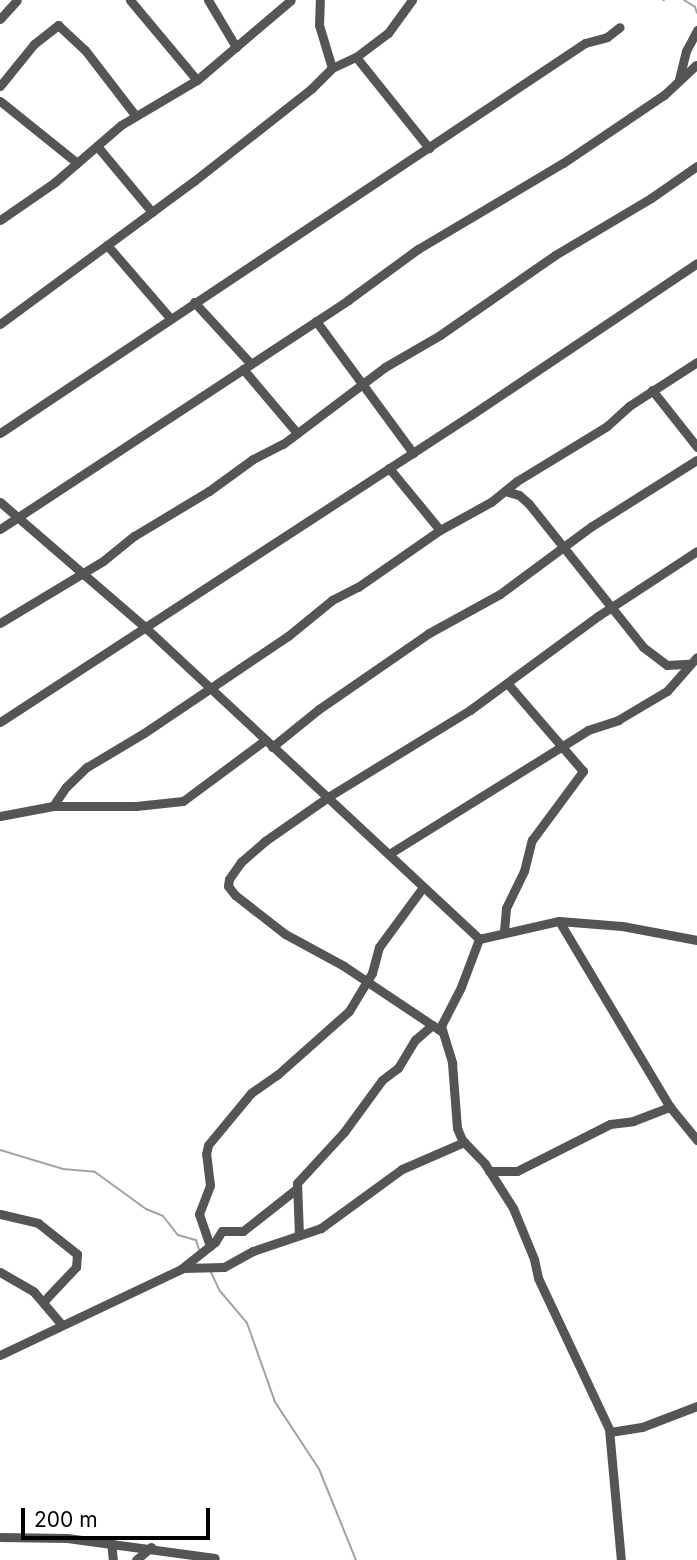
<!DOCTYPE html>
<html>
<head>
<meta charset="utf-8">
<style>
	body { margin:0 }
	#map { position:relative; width:697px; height:1560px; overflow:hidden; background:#fff; font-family:Inter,sans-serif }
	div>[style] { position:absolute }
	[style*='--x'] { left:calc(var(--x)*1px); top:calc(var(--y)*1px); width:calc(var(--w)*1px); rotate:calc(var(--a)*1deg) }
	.stream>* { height:2px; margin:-1px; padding:0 1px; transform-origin:1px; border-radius:1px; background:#a3a3a3 }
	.minor>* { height:9px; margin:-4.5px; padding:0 4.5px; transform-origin:4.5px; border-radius:4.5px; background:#555 }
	span { translate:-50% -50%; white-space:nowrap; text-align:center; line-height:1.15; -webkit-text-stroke:6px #fff; paint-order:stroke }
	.scale { position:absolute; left:21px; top:1508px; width:189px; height:32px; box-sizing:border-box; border:4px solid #000; border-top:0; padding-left:9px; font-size:21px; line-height:24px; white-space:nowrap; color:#000; -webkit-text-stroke:5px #fff; paint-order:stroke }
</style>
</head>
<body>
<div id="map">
	<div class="stream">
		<i style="--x:663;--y:0;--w:1;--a:0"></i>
		<i style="--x:684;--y:0;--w:13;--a:32"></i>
		<i style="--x:695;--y:7;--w:6;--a:72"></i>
		<i style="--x:0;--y:1150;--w:66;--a:16.8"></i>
		<i style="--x:63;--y:1169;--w:32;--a:5"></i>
		<i style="--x:95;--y:1172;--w:63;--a:36"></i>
		<i style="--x:146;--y:1209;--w:18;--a:22"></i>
		<i style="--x:163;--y:1216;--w:24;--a:52"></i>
		<i style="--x:178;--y:1235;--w:19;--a:16"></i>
		<i style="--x:196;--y:1240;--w:10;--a:73"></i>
		<i style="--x:210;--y:1270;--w:23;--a:65"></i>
		<i style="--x:220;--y:1291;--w:42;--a:49.8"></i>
		<i style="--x:247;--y:1323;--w:84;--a:70.5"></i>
		<i style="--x:275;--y:1402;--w:80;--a:56.7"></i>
		<i style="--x:319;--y:1469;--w:98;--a:67.9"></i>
	</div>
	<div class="minor">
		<i style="--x:130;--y:0;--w:104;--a:50.1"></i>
		<i style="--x:208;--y:0;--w:55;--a:59.2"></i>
		<i style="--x:0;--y:19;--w:25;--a:-48"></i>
		<i style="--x:356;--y:57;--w:117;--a:51.3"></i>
		<i style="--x:332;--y:68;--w:26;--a:-25"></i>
		<i style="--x:356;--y:57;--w:40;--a:-37"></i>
		<i style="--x:388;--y:33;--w:41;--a:-54"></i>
		<i style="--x:679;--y:79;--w:29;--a:-76"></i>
		<i style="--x:686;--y:51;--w:24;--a:-62"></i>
		<i style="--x:0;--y:86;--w:54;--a:-51"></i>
		<i style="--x:34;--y:44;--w:31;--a:-38"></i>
		<i style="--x:58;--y:25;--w:37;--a:43"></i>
		<i style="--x:85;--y:50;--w:82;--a:52.4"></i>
		<i style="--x:0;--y:101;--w:99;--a:38.8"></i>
		<i style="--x:97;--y:146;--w:86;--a:50.2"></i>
		<i style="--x:0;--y:220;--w:67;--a:-34.6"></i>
		<i style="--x:55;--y:182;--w:87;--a:-40.8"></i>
		<i style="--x:121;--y:125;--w:88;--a:-30.6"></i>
		<i style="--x:197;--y:80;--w:123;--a:-40.4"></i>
		<i style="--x:107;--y:245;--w:96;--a:49.2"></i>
		<i style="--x:194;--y:302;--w:84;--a:47.4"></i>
		<i style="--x:316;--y:321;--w:164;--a:53.7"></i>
		<i style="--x:0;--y:324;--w:241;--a:-36.4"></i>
		<i style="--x:194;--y:181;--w:150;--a:-38.2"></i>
		<i style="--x:312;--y:88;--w:28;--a:-45"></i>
		<i style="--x:332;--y:68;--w:45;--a:-106.8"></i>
		<i style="--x:319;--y:25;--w:25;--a:-88"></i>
		<i style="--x:243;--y:369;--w:84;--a:49.8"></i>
		<i style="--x:652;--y:390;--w:73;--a:51.7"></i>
		<i style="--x:0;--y:433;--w:703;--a:-33.69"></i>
		<i style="--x:585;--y:43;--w:23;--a:-15"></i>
		<i style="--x:607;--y:37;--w:16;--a:-38"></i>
		<i style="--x:389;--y:468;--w:80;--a:50.6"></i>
		<i style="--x:505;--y:491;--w:15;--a:16"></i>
		<i style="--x:519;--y:495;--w:13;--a:42"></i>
		<i style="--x:529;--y:504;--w:183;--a:51.4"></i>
		<i style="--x:643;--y:647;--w:30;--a:37"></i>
		<i style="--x:667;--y:665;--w:22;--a:-3"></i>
		<i style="--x:0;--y:502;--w:194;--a:40.8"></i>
		<i style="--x:147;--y:629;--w:454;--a:43"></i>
		<i style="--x:0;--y:529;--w:417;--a:-33.3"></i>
		<i style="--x:348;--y:300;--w:87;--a:-36.1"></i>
		<i style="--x:418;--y:249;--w:169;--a:-30.7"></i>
		<i style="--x:563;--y:163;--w:122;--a:-34"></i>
		<i style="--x:664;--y:95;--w:44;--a:-43.2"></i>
		<i style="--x:0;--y:623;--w:120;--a:-31"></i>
		<i style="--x:103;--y:561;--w:40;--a:-39"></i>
		<i style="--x:134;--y:536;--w:87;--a:-31"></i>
		<i style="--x:209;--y:491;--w:54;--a:-36"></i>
		<i style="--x:253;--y:459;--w:34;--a:-27"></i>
		<i style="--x:283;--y:444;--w:128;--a:-37"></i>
		<i style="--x:385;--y:367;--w:64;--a:-30.2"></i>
		<i style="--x:440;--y:335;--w:140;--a:-34.8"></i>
		<i style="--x:555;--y:255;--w:112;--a:-30.7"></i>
		<i style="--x:651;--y:198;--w:56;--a:-34.8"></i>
		<i style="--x:0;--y:722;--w:562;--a:-33.1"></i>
		<i style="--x:471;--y:415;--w:272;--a:-33.9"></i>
		<i style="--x:272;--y:747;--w:60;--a:-39"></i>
		<i style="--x:319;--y:709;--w:134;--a:-34.6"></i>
		<i style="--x:429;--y:633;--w:81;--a:-28.8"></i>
		<i style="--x:500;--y:594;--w:114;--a:-36.5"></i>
		<i style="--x:592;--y:526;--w:124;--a:-32.2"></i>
		<i style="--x:53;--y:806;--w:23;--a:-56"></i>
		<i style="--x:66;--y:787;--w:29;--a:-44"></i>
		<i style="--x:87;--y:767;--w:66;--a:-30.8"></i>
		<i style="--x:144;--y:733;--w:174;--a:-34"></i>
		<i style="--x:288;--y:636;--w:57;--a:-39.3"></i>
		<i style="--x:332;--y:600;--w:29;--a:-27"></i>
		<i style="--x:358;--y:587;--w:100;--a:-34.8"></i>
		<i style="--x:440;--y:530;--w:58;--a:-28.8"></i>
		<i style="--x:491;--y:502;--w:33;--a:-39"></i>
		<i style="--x:517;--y:481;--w:105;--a:-31.4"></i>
		<i style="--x:607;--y:426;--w:30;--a:-42"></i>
		<i style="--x:629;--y:406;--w:81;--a:-32.9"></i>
		<i style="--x:0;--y:816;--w:54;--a:-10.7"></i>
		<i style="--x:53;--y:806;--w:83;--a:0"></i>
		<i style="--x:136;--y:806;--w:47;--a:-6.1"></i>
		<i style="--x:183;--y:801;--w:102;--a:-36.6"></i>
		<i style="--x:389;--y:854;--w:234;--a:-31.9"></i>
		<i style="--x:588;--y:730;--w:32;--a:-18"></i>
		<i style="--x:618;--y:720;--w:57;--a:-30.6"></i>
		<i style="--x:667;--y:691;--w:45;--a:-48.6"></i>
		<i style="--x:559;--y:921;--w:217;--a:59.2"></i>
		<i style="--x:670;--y:1107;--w:43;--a:50.7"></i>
		<i style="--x:504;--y:931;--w:23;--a:-85"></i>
		<i style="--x:506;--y:908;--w:41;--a:-64.1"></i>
		<i style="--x:524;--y:871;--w:32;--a:-76"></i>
		<i style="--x:532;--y:840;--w:86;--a:-53.5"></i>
		<i style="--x:583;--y:771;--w:116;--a:-130.8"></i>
		<i style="--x:479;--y:939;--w:51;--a:110.6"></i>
		<i style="--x:461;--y:987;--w:44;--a:117.1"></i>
		<i style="--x:441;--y:1026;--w:39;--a:73"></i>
		<i style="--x:452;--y:1063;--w:65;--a:85.6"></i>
		<i style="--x:457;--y:1128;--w:13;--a:67"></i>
		<i style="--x:462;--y:1140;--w:33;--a:46"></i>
		<i style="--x:485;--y:1164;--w:52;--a:57.5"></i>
		<i style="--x:513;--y:1208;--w:55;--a:67.6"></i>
		<i style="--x:534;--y:1259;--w:19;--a:78"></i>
		<i style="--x:538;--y:1278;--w:167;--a:64.8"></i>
		<i style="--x:609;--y:1429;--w:132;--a:84.8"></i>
		<i style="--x:479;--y:939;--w:82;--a:-12.7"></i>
		<i style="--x:559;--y:921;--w:63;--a:4.5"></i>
		<i style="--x:622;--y:926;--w:76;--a:10.6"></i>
		<i style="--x:441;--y:1031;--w:117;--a:-146.2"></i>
		<i style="--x:344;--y:966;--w:67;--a:-151.5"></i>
		<i style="--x:285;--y:934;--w:63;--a:-142"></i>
		<i style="--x:235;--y:895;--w:11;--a:-128"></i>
		<i style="--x:228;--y:886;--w:7;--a:-82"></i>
		<i style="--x:229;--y:879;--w:21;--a:-55"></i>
		<i style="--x:241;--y:862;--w:32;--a:-41"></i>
		<i style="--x:265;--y:841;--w:77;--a:-34.9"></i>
		<i style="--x:328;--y:797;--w:167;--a:-31.5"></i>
		<i style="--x:470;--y:710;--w:159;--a:-36.3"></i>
		<i style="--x:598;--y:616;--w:118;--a:-33.3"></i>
		<i style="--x:489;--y:1171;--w:28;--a:0"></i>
		<i style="--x:517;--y:1171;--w:104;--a:-26.8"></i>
		<i style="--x:610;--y:1124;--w:23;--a:-7"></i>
		<i style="--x:633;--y:1121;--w:40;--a:-21"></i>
		<i style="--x:0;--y:1214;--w:39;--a:13"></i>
		<i style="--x:38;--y:1223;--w:50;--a:38.5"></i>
		<i style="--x:77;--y:1254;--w:13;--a:94"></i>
		<i style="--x:76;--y:1267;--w:48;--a:133.3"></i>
		<i style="--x:299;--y:1235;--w:52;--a:-92.2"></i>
		<i style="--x:297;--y:1183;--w:69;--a:-47.3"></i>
		<i style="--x:344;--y:1132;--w:64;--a:-53.8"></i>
		<i style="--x:382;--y:1080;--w:20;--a:-37"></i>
		<i style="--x:398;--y:1068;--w:33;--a:-59"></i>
		<i style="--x:415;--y:1040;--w:23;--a:-41"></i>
		<i style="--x:210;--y:1246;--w:34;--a:-109"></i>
		<i style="--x:199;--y:1214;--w:31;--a:-69"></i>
		<i style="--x:210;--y:1185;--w:31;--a:-97"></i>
		<i style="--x:206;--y:1154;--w:9;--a:-77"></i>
		<i style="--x:208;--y:1145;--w:67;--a:-50.4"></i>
		<i style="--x:251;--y:1093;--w:32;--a:-35"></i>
		<i style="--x:277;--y:1075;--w:96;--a:-41.6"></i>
		<i style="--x:349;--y:1011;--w:44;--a:-58.8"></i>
		<i style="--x:372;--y:973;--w:27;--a:-75"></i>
		<i style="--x:379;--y:947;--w:74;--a:-53.7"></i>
		<i style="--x:183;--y:1268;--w:41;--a:-1.4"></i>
		<i style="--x:224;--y:1267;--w:33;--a:-29"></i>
		<i style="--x:253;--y:1251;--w:72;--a:-18.7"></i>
		<i style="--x:321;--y:1228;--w:100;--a:-36.1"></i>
		<i style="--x:402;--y:1169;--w:68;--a:-23.5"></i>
		<i style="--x:0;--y:1272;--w:39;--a:30"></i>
		<i style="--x:34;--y:1292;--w:43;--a:49.7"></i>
		<i style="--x:0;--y:1355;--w:200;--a:-25.4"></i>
		<i style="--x:181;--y:1269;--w:43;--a:-38.5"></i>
		<i style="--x:215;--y:1242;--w:13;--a:-58"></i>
		<i style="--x:222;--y:1231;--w:21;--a:0"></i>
		<i style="--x:243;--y:1231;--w:66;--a:-38.3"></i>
		<i style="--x:610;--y:1432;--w:32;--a:-9"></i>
		<i style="--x:642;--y:1427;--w:59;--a:-20.9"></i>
		<i style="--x:0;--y:1537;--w:67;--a:0.9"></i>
		<i style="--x:67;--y:1538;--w:149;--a:7.7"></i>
		<i style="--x:111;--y:1542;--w:18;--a:84"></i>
		<i style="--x:136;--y:1560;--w:20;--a:-41"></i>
	</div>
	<div class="scale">200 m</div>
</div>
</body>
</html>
